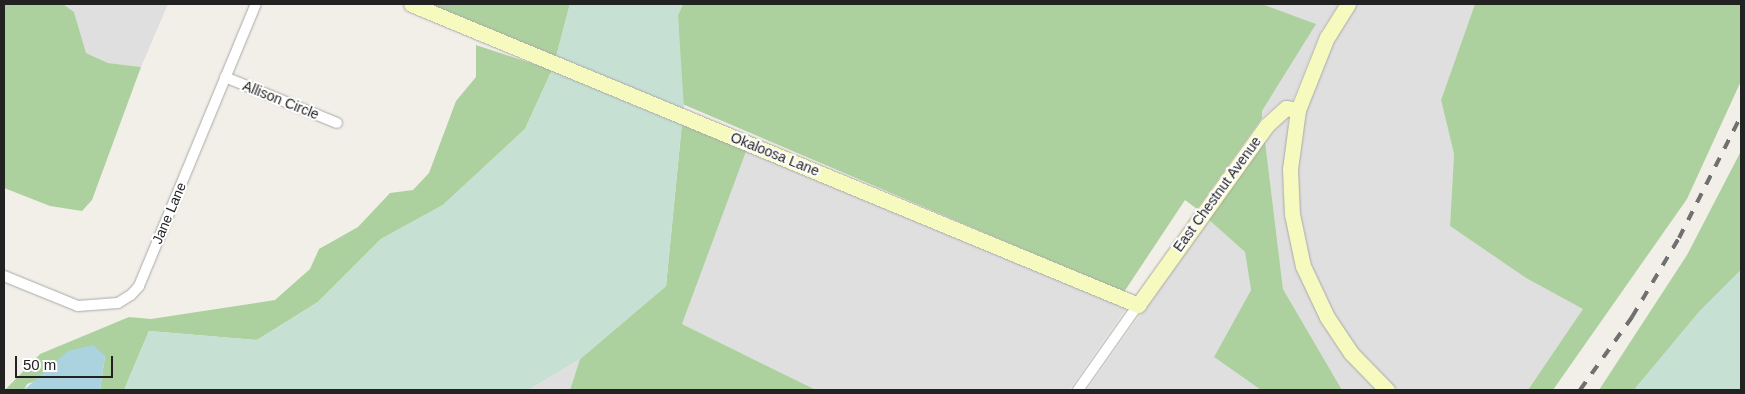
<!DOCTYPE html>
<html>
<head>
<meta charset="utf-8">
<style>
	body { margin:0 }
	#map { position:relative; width:1745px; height:394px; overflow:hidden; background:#f2efe9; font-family:Arial,sans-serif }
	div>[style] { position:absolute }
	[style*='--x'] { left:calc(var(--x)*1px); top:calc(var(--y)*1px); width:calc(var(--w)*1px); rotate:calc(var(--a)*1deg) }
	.residential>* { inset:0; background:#e0dfdf }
	.forest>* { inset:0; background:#add19e }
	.wetland>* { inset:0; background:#c6e0d4 }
	.water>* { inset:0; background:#aad3df }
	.roads { filter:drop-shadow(0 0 1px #a9a9a9) drop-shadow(0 0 1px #a9a9a9) }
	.street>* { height:10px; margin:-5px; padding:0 5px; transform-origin:5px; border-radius:5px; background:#fff }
	.secondary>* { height:15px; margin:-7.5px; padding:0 7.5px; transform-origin:7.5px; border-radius:7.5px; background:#f7fabf }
	.rail>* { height:4px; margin-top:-2px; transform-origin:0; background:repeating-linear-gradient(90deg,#707070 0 10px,transparent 0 20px) }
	span { translate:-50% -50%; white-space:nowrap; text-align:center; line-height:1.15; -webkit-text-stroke:4px #fff; paint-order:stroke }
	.street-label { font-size:14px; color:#222 }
	.frame { position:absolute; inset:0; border:5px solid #222; pointer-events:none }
	.scale { position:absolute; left:15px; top:356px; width:98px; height:22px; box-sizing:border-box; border:2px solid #222; border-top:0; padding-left:6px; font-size:15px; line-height:18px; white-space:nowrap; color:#222; -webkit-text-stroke:4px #fff; paint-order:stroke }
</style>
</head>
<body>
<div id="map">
	<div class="residential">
		<i style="clip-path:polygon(63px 4px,168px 4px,141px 67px,108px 63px,86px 53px,74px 12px)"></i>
		<i style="clip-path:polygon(1262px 4px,1339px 4px,1320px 33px,1292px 102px,1281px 102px,1262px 118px,1262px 111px,1315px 24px)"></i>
		<i style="clip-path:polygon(1357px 4px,1475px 4px,1441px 100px,1454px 154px,1450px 226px,1526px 278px,1584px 309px,1528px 390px,1398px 390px,1357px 349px,1333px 314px,1310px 265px,1299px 214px,1297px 169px,1305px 112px,1334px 40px)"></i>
		<i style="clip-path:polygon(1289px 115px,1283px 191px,1297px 268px,1332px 339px,1377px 390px,1342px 390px,1283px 289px,1265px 141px)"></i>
		<i style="clip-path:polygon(747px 149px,1127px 307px,1069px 390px,816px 390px,682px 324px)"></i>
		<i style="clip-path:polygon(1208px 219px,1245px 252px,1251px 290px,1214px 357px,1261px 390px,1087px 390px)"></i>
		<i style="clip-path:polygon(580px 359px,570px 390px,528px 390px)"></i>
	</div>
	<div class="forest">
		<i style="clip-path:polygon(4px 4px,63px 4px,74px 12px,86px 53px,108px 63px,141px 67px,92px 200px,82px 211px,50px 206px,4px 188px)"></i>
		<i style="clip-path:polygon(428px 4px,570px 4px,556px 57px)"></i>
		<i style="clip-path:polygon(683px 4px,1262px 4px,1316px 24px,1262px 111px,1262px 118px,1197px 209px,1185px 200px,1124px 292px,680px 103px,678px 15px)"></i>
		<i style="clip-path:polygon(1475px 4px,1741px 4px,1741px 81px,1687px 199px,1553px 390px,1528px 390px,1583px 309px,1526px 278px,1450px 226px,1454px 154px,1441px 100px)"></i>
		<i style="clip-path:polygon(476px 45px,552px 70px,525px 129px,443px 205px,381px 239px,318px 302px,257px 340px,149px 331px,124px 390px,100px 390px,105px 356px,27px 384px,24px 390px,5px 390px,40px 354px,129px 317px,151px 319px,275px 300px,310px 269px,319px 249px,358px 227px,390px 193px,413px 190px,429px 173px,456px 101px,476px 77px)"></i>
		<i style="clip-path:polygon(682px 123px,747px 149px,682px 324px,816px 390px,570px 390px,580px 359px,666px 286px)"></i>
		<i style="clip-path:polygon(1265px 141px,1283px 289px,1342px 390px,1261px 390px,1214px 357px,1251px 290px,1245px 252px,1208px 219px)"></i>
		<i style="clip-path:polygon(1741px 151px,1741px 270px,1699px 312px,1634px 390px,1599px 390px,1687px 255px)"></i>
	</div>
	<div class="wetland">
		<i style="clip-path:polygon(570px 4px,683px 4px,678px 15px,684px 109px,556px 57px)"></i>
		<i style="clip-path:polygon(552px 70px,682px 123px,666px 286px,580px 359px,528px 390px,124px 390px,149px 331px,257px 340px,318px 302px,381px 239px,443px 205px,525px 129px)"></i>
		<i style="clip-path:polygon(1741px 270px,1741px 390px,1634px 390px,1699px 312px)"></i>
	</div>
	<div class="water">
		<i style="clip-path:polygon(93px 345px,105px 356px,100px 390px,24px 390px,68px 351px)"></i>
	</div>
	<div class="roads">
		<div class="street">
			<i style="--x:225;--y:77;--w:121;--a:22.3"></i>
			<i style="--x:4;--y:276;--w:80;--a:22.1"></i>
			<i style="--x:78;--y:306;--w:40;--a:-4.3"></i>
			<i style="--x:118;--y:303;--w:15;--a:-32"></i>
			<i style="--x:131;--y:295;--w:12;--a:-48"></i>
			<i style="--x:139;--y:286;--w:305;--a:-67.5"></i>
			<i style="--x:1078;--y:390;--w:104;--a:-54.8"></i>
		</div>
		<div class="secondary">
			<i style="--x:411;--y:4;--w:787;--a:22.49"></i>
			<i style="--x:1138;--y:305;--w:221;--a:-54.4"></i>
			<i style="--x:1267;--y:125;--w:25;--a:-42"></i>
			<i style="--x:1286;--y:108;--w:12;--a:9"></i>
			<i style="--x:1348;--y:4;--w:39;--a:122"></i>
			<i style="--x:1327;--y:37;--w:79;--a:111.7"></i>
			<i style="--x:1298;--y:110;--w:60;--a:97.7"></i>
			<i style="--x:1290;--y:169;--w:45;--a:87.5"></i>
			<i style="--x:1292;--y:214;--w:53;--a:78.1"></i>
			<i style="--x:1303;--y:266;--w:56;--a:64.8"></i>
			<i style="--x:1327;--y:317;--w:43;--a:56.3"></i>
			<i style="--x:1351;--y:353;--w:52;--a:45.8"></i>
		</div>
	</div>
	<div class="rail">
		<i style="--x:1580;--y:390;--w:90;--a:-54.5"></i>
		<i style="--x:1632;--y:317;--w:92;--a:-59.3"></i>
		<i style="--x:1679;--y:238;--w:137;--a:-63.1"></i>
	</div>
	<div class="street-label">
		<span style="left:281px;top:100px;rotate:22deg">Allison Circle</span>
		<span style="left:775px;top:154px;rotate:22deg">Okaloosa Lane</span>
		<span style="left:1217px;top:194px;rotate:-54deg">East Chestnut Avenue</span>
		<span style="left:169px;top:213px;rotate:-67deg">Jane Lane</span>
	</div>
	<div class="frame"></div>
	<div class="scale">50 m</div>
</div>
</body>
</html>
